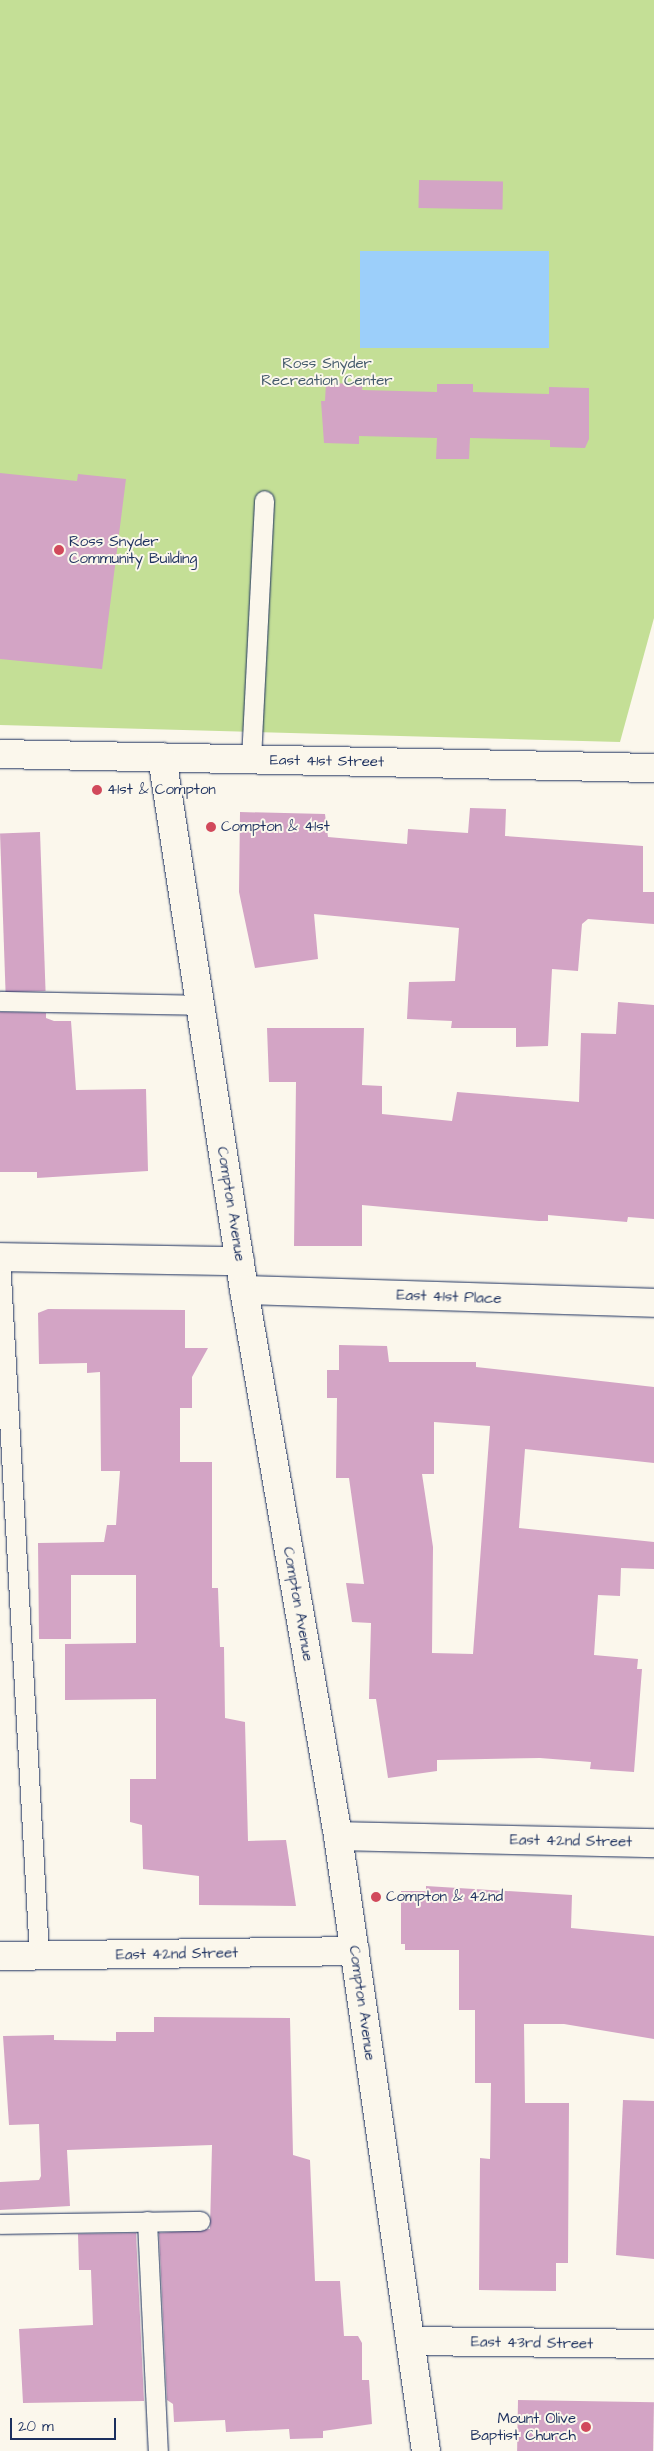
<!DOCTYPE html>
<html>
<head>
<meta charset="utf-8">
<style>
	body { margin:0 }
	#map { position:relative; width:654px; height:2451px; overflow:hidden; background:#fbf7ec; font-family:"Architects Daughter",sans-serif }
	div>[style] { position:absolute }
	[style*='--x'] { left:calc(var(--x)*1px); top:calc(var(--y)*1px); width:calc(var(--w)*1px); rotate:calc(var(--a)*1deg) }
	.green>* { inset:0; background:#c4df96 }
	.water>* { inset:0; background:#9ccffa; transform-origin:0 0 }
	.building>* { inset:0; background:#d3a4c5; transform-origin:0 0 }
	.roads { filter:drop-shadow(0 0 1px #1b2f5e) drop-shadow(0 0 1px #1b2f5e) }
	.lane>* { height:19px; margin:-9.5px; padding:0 9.5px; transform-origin:9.5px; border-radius:9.5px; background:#fbf7ec }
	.street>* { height:28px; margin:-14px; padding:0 14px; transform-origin:14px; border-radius:14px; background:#fbf7ec }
	.secondary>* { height:28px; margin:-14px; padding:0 14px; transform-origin:14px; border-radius:14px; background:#fbf7ec }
	.dots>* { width:14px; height:14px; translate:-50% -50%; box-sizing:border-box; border:2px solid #fbf7ec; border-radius:50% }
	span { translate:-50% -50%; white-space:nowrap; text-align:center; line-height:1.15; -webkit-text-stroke:4px #fbf7ec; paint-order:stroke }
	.park-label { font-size:15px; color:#455b6c }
	.poi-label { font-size:15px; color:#1b2f5e }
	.left { translate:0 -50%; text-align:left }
	.right { translate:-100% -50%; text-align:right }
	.street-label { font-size:15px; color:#1b2f5e }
	.scale { position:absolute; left:10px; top:2418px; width:106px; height:22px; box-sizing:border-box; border:2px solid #1b2f5e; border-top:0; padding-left:6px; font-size:15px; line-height:18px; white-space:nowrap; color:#1b2f5e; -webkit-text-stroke:4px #fbf7ec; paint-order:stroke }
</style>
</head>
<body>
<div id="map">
	<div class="green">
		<i style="clip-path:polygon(0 0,654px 0,654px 618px,620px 742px,0 725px)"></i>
	</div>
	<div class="water">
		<i style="left:549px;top:251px;width:97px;height:189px;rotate:90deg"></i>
	</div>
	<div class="building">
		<i style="left:419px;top:180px;width:84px;height:28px;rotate:1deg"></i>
		<i style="clip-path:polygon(326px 383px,363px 384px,362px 390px,437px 392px,437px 384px,473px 384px,473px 392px,549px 394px,549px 387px,589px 388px,589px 439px,585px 448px,550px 447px,550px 440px,470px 438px,469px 459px,436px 459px,437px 438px,359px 436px,359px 444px,324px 443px,321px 401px,325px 401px)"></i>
		<i style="clip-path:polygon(0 473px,77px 481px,78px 474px,126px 479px,102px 669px,0 659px)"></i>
		<i style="clip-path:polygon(470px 808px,506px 809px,505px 836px,643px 846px,643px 892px,654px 892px,654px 924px,588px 919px,582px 924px,578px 971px,552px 969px,548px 1046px,516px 1047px,516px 1028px,451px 1028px,452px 1021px,407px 1019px,409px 982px,455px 981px,459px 928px,314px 914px,318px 959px,255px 968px,239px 892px,240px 812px,325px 814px,328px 837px,407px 844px,408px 829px,468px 833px)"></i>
		<i style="left:40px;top:832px;width:159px;height:40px;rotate:88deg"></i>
		<i style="clip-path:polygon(618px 1002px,654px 1005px,654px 1219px,628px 1217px,627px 1222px,548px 1215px,548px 1221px,539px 1221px,362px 1205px,362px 1246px,294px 1246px,296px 1082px,269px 1082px,267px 1028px,364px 1028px,362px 1085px,382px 1086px,382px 1114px,452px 1121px,457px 1092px,579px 1102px,581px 1033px,616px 1034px)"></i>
		<i style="clip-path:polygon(0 1012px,46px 1013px,46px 1018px,54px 1021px,71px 1021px,76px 1090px,146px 1089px,148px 1171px,37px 1178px,37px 1172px,0 1172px)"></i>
		<i style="clip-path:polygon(48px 1309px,185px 1310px,185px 1348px,208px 1348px,192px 1377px,192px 1408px,180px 1408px,180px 1462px,212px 1462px,212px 1588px,218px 1588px,220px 1647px,224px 1647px,225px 1718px,245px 1722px,248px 1841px,286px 1840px,296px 1906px,199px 1905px,199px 1876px,143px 1869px,142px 1825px,130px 1822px,130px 1779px,156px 1779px,156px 1699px,65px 1700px,65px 1644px,136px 1643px,136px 1575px,71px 1575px,71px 1639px,39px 1639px,38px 1543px,104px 1542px,107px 1525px,116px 1525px,120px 1471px,101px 1471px,100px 1372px,87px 1373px,87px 1363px,39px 1364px,38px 1313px)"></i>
		<i style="clip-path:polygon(evenodd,339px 1345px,387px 1346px,389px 1362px,476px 1362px,476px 1367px,654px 1387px,654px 1463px,525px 1449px,519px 1528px,654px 1542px,654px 1569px,621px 1568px,620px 1596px,598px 1595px,594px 1655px,638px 1659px,637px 1669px,642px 1669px,634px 1772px,590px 1769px,591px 1762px,540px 1758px,437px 1760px,437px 1771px,388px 1778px,376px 1699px,369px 1699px,371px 1623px,352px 1622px,346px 1583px,364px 1584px,349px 1478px,336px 1478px,337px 1398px,327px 1398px,327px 1370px,339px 1370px,339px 1345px,434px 1422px,490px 1426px,473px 1654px,432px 1653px,433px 1547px,422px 1474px,434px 1474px,434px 1422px)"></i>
		<i style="clip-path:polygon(426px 1886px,572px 1895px,571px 1928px,654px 1936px,654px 2039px,564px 2024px,524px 2024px,525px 2103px,569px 2103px,568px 2263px,556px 2263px,556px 2291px,479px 2290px,480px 2158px,490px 2159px,491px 2083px,475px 2083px,475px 2010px,459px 2010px,459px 1950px,405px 1950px,405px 1944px,401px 1944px,401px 1891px,426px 1891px)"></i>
		<i style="clip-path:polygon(154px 2017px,290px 2018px,293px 2155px,310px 2160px,315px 2281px,340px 2281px,344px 2336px,358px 2336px,362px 2343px,362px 2380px,369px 2380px,372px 2424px,323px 2431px,323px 2438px,290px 2439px,289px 2429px,226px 2432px,225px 2420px,174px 2422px,173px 2404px,167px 2400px,159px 2233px,210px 2229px,212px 2145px,67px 2150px,70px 2206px,0 2210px,0 2182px,39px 2180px,41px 2176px,39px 2124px,9px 2125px,3px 2036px,54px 2035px,54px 2040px,116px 2041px,116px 2032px,154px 2032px)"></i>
		<i style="clip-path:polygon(623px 2100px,654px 2101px,654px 2259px,616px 2255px)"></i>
		<i style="clip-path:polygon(136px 2233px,144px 2401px,23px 2403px,19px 2329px,93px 2325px,91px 2270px,79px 2270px,78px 2234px)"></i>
		<i style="left:518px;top:2400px;width:136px;height:51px;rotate:1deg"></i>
	</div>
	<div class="roads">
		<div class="lane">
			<i style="--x:251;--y:759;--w:259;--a:-87.1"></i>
			<i style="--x:0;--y:1001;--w:200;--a:1.1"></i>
			<i style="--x:0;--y:1259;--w:697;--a:86.79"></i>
			<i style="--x:147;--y:2221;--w:230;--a:87.3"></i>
			<i style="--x:0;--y:2224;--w:200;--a:-0.9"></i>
		</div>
		<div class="street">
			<i style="--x:0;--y:1257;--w:240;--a:1"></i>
			<i style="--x:244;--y:1290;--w:410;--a:1.8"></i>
			<i style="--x:338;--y:1836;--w:316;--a:1.3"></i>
			<i style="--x:0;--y:1956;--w:355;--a:-0.8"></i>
			<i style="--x:411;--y:2341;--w:243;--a:0.7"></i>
		</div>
		<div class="secondary">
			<i style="--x:0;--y:754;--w:654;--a:1.23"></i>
			<i style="--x:162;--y:757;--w:539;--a:81.25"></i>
			<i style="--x:244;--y:1290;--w:554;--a:80.23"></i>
			<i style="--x:338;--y:1836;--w:621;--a:81.86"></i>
		</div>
	</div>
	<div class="dots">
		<i style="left:59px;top:550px;background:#d1495b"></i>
		<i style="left:97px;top:790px;background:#d1495b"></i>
		<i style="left:211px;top:827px;background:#d1495b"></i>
		<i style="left:376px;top:1897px;background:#d1495b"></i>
		<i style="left:586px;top:2427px;background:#d1495b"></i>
	</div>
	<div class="park-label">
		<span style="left:327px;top:372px">Ross Snyder<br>Recreation Center</span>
	</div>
	<div class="poi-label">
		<span class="left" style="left:69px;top:550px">Ross Snyder<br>Community Building</span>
		<span class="left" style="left:107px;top:790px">41st &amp; Compton</span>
		<span class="left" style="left:221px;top:827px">Compton &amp; 41st</span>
		<span class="left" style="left:386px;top:1897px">Compton &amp; 42nd</span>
		<span class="right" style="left:576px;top:2427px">Mount Olive<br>Baptist Church</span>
	</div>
	<div class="street-label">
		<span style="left:327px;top:761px;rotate:1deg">East 41st Street</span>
		<span style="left:231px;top:1204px;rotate:81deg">Compton Avenue</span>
		<span style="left:449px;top:1297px;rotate:2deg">East 41st Place</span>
		<span style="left:298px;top:1604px;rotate:80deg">Compton Avenue</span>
		<span style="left:571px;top:1841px;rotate:1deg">East 42nd Street</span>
		<span style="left:177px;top:1954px;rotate:-1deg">East 42nd Street</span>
		<span style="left:362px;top:2003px;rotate:82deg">Compton Avenue</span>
		<span style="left:532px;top:2343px;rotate:1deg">East 43rd Street</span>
	</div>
	<div class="scale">20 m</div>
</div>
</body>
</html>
